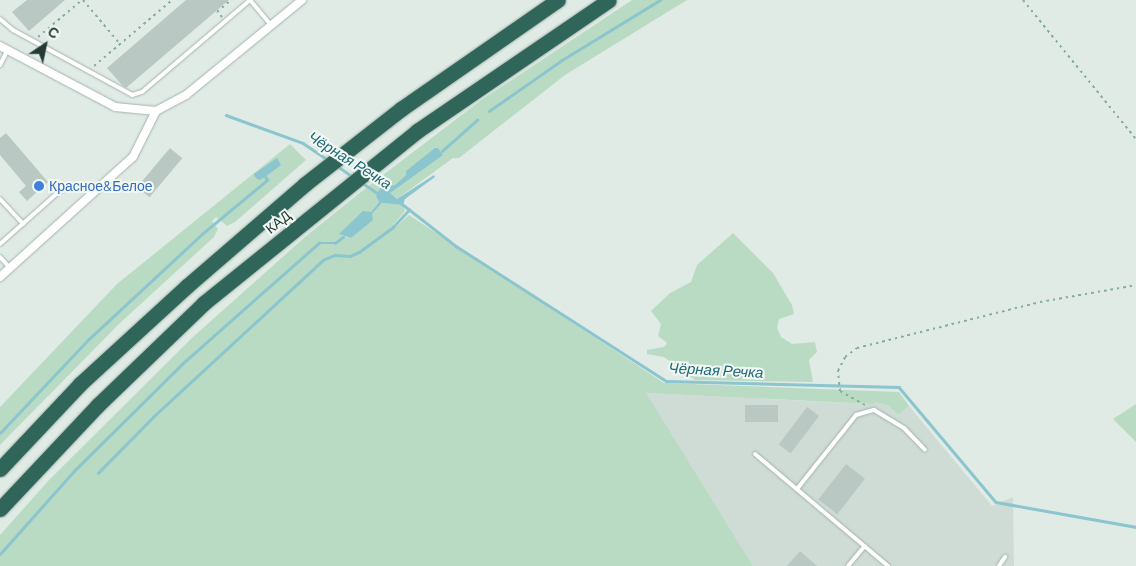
<!DOCTYPE html>
<html>
<head>
<meta charset="utf-8">
<style>
	body { margin:0 }
	#map { position:relative; width:1136px; height:566px; overflow:hidden; background:#e1ebe6; font-family:Barlow,sans-serif }
	div>[style] { position:absolute }
	[style*='--x'] { left:calc(var(--x)*1px); top:calc(var(--y)*1px); width:calc(var(--w)*1px); rotate:calc(var(--a)*1deg) }
	.built>* { inset:0; background:#cfdbd5 }
	.green>* { inset:0; background:#badbc3 }
	.water>* { inset:0; background:#8bc5ce }
	.stream>* { height:2.5px; margin:-1.25px; padding:0 1.25px; transform-origin:1.25px; border-radius:1.25px; background:#8bc5ce }
	.building>* { inset:0; background:#b9c8c2; transform-origin:0 0 }
	.path>* { height:2px; margin-top:-1px; transform-origin:0; background:repeating-linear-gradient(90deg,#83ad9f 0 2.5px,transparent 0 6.5px) }
	.roads { filter:drop-shadow(0 0 1px #a4b3ad) drop-shadow(0 0 1px #a4b3ad) }
	.lane>* { height:4px; margin:-2px; padding:0 2px; transform-origin:2px; border-radius:2px; background:#fff }
	.street>* { height:8px; margin:-4px; padding:0 4px; transform-origin:4px; border-radius:4px; background:#fff }
	.highway>* { height:15px; margin:-7.5px; padding:0 7.5px; transform-origin:7.5px; border-radius:7.5px; background:#2f6659 }
	.dots>* { width:14px; height:14px; translate:-50% -50%; box-sizing:border-box; border:2px solid #f1f8f4; border-radius:50% }
	span { translate:-50% -50%; white-space:nowrap; text-align:center; line-height:1.15; -webkit-text-stroke:4px #f1f8f4; paint-order:stroke }
	.shop-label { font-size:14px; color:#366cbe }
	.left { translate:0 -50%; text-align:left }
	.street-label { font-size:14px; color:#223b34 }
	.water-label { font-size:15px; color:#1f6874; font-style:italic }
	.north { position:absolute; left:20px; top:20px; width:50px; height:50px; -webkit-text-stroke:4px #f1f8f4; paint-order:stroke; rotate:34deg; font-size:14px; font-weight:700; line-height:20px; text-align:center; color:#223b34 }
	.north::after { content:''; display:block; margin:auto; width:18px; height:22px; background:#223b34; clip-path:polygon(50% 0,100% 100%,50% 72%,0 100%) }
</style>
</head>
<body>
<div id="map">
	<div class="built">
		<i style="clip-path:polygon(645px 393px,873px 404px,875px 402px,889px 406px,898px 415px,909px 406px,992px 506px,1013px 497px,1014px 566px,753px 566px)"></i>
	</div>
	<div class="green">
		<i style="clip-path:polygon(632px 0,687px 0,565px 75px,459px 158px,453px 158px,397px 199px,390px 193px,392px 190px,410px 177px,415px 177px,406px 175px,395px 185px,385px 187px,379px 178px,480px 101px)"></i>
		<i style="clip-path:polygon(290px 144px,306px 160px,235px 222px,227px 226px,216px 217px,212px 221px,218px 229px,214px 237px,120px 323px,0 445px,0 407px,117px 284px)"></i>
		<i style="clip-path:polygon(377px 179px,381px 187px,376px 196px,380px 199px,379px 202px,371px 212px,340px 234px,343px 236px,351px 238px,382px 203px,403px 205px,405px 211px,393px 225px,396px 227px,409px 215px,664px 383px,899px 392px,909px 406px,898px 415px,889px 406px,875px 402px,873px 404px,646px 393px,753px 566px,0 566px,0 535px,49px 480px,194px 336px,305px 237px)"></i>
		<i style="clip-path:polygon(733px 233px,773px 273px,792px 305px,794px 314px,779px 319px,777px 328px,781px 337px,792px 344px,815px 342px,817px 352px,809px 360px,813px 382px,695px 380px,664px 357px,647px 354px,647px 350px,664px 347px,667px 343px,658px 336px,661px 324px,651px 311px,670px 293px,691px 282px,697px 265px)"></i>
		<i style="clip-path:polygon(1136px 404px,1136px 442px,1113px 419px)"></i>
	</div>
	<div class="water">
		<i style="clip-path:polygon(435px 148px,438px 148px,443px 155px,390px 193px,397px 199px,434px 175px,435px 177px,405px 199px,403px 205px,382px 203px,372px 214px,373px 220px,351px 238px,339px 234px,363px 211px,371px 212px,379px 202px,376px 196px,381px 187px,395px 185px,406px 175px,406px 171px)"></i>
		<i style="clip-path:polygon(277px 158px,281px 165px,265px 177px,259px 180px,255px 177px,254px 174px)"></i>
	</div>
	<div class="stream">
		<i style="--x:489;--y:111;--w:89;--a:-34.9"></i>
		<i style="--x:562;--y:60;--w:115;--a:-31.5"></i>
		<i style="--x:226;--y:115;--w:82;--a:20"></i>
		<i style="--x:303;--y:143;--w:29;--a:34"></i>
		<i style="--x:442;--y:151;--w:47;--a:-41.5"></i>
		<i style="--x:336;--y:165;--w:19;--a:35"></i>
		<i style="--x:361;--y:182;--w:22;--a:34"></i>
		<i style="--x:401;--y:203;--w:70;--a:38"></i>
		<i style="--x:456;--y:246;--w:250;--a:32.7"></i>
		<i style="--x:666;--y:381;--w:233;--a:1.5"></i>
		<i style="--x:899;--y:387;--w:150;--a:49.9"></i>
		<i style="--x:996;--y:502;--w:142;--a:10.1"></i>
		<i style="--x:0;--y:433;--w:129;--a:-46.6"></i>
		<i style="--x:89;--y:339;--w:154;--a:-42.9"></i>
		<i style="--x:202;--y:234;--w:85;--a:-39.7"></i>
		<i style="--x:267;--y:180;--w:4;--a:-124"></i>
		<i style="--x:98;--y:473;--w:78;--a:-45.5"></i>
		<i style="--x:153;--y:417;--w:231;--a:-42.7"></i>
		<i style="--x:323;--y:260;--w:13;--a:-23"></i>
		<i style="--x:335;--y:255;--w:15;--a:4"></i>
		<i style="--x:350;--y:256;--w:10;--a:-24"></i>
		<i style="--x:359;--y:252;--w:41;--a:-36"></i>
		<i style="--x:392;--y:228;--w:25;--a:-47"></i>
		<i style="--x:0;--y:554;--w:111;--a:-48.3"></i>
		<i style="--x:74;--y:471;--w:152;--a:-44.7"></i>
		<i style="--x:182;--y:364;--w:183;--a:-41.5"></i>
		<i style="--x:319;--y:243;--w:16;--a:0"></i>
		<i style="--x:335;--y:243;--w:10;--a:-37"></i>
	</div>
	<div class="building">
		<i style="clip-path:polygon(27px 0,65px 0,29px 31px,12px 12px)"></i>
		<i style="clip-path:polygon(186px 0,229px 0,126px 88px,122px 85px,107px 68px)"></i>
		<i style="clip-path:polygon(6px 133px,48px 182px,27px 201px,19px 192px,26px 186px,0 155px,0 138px)"></i>
		<i style="left:170px;top:148px;width:16px;height:51px;rotate:40deg"></i>
		<i style="left:778px;top:405px;width:17px;height:33px;rotate:90deg"></i>
		<i style="left:807px;top:407px;width:15px;height:47px;rotate:37deg"></i>
		<i style="left:846px;top:464px;width:24px;height:45px;rotate:38deg"></i>
		<i style="clip-path:polygon(800px 551px,817px 566px,787px 566px)"></i>
	</div>
	<div class="path">
		<i style="--x:83;--y:0;--w:57;--a:49.9"></i>
		<i style="--x:1023;--y:0;--w:179;--a:50.9"></i>
		<i style="--x:222;--y:17;--w:7;--a:-135"></i>
		<i style="--x:217;--y:12;--w:18;--a:-41"></i>
		<i style="--x:38;--y:37;--w:57;--a:-40.1"></i>
		<i style="--x:94;--y:66;--w:102;--a:-40.2"></i>
		<i style="--x:865;--y:405;--w:29;--a:-151"></i>
		<i style="--x:840;--y:391;--w:20;--a:-96"></i>
		<i style="--x:838;--y:371;--w:16;--a:-63"></i>
		<i style="--x:845;--y:357;--w:15;--a:-37"></i>
		<i style="--x:857;--y:348;--w:189;--a:-14.1"></i>
		<i style="--x:1040;--y:302;--w:97;--a:-10"></i>
	</div>
	<div class="roads">
		<div class="lane">
			<i style="--x:250;--y:0;--w:33;--a:50"></i>
			<i style="--x:0;--y:19;--w:17;--a:40"></i>
			<i style="--x:13;--y:30;--w:136;--a:28.6"></i>
			<i style="--x:132;--y:95;--w:10;--a:-17"></i>
			<i style="--x:142;--y:92;--w:142;--a:-40.4"></i>
			<i style="--x:0;--y:65;--w:16;--a:-63"></i>
			<i style="--x:0;--y:199;--w:34;--a:47"></i>
			<i style="--x:0;--y:244;--w:84;--a:-41.6"></i>
			<i style="--x:0;--y:257;--w:15;--a:48"></i>
			<i style="--x:755;--y:454;--w:174;--a:40.1"></i>
			<i style="--x:797;--y:489;--w:95;--a:-51.4"></i>
			<i style="--x:856;--y:415;--w:19;--a:-16"></i>
			<i style="--x:874;--y:410;--w:35;--a:31"></i>
			<i style="--x:904;--y:428;--w:30;--a:46"></i>
			<i style="--x:848;--y:566;--w:26;--a:-50"></i>
			<i style="--x:999;--y:566;--w:11;--a:-56"></i>
		</div>
		<div class="street">
			<i style="--x:0;--y:46;--w:130;--a:27.9"></i>
			<i style="--x:115;--y:107;--w:41;--a:5.6"></i>
			<i style="--x:156;--y:111;--w:34;--a:-28"></i>
			<i style="--x:186;--y:95;--w:150;--a:-39.3"></i>
			<i style="--x:0;--y:277;--w:179;--a:-42.1"></i>
			<i style="--x:133;--y:157;--w:51;--a:-63.4"></i>
		</div>
		<div class="highway">
			<i style="--x:0;--y:469;--w:117;--a:-46.7"></i>
			<i style="--x:80;--y:384;--w:145;--a:-42.5"></i>
			<i style="--x:187;--y:286;--w:156;--a:-40.8"></i>
			<i style="--x:305;--y:184;--w:122;--a:-38"></i>
			<i style="--x:401;--y:109;--w:191;--a:-34.8"></i>
			<i style="--x:0;--y:509;--w:143;--a:-46.7"></i>
			<i style="--x:98;--y:405;--w:147;--a:-43.9"></i>
			<i style="--x:204;--y:303;--w:274;--a:-38.9"></i>
			<i style="--x:417;--y:131;--w:232;--a:-34.3"></i>
		</div>
	</div>
	<div class="dots">
		<i style="left:39px;top:186px;background:#3f7fe0"></i>
	</div>
	<div class="shop-label">
		<span class="left" style="left:49px;top:186px">Красное&amp;Белое</span>
	</div>
	<div class="street-label">
		<span style="left:278px;top:222px;rotate:-39deg">КАД</span>
	</div>
	<div class="water-label">
		<span style="left:350px;top:160px;rotate:32deg">Чёрная Речка</span>
		<span style="left:716px;top:370px;rotate:3deg">Чёрная Речка</span>
	</div>
	<div class="north">С</div>
</div>
</body>
</html>
